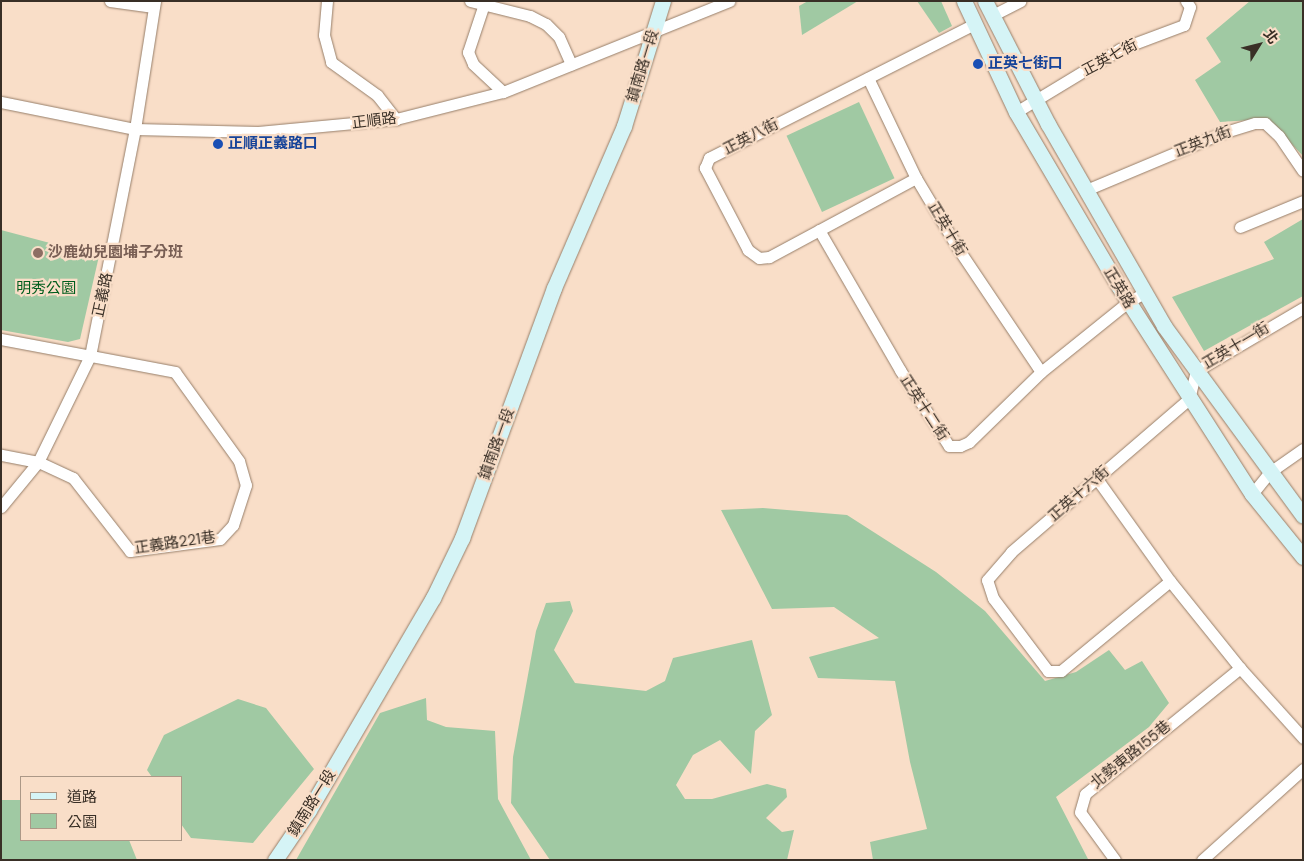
<!DOCTYPE html>
<html>
<head>
<meta charset="utf-8">
<style>
	body { margin:0 }
	#map { position:relative; width:1304px; height:861px; overflow:hidden; background:#f9dec8; font-family:"DM Sans","Noto Sans TC",sans-serif }
	div>[style] { position:absolute }
	[style*='--x'] { left:calc(var(--x)*1px); top:calc(var(--y)*1px); width:calc(var(--w)*1px); rotate:calc(var(--a)*1deg) }
	.green>* { inset:0; background:#a0c9a3; transform-origin:0 0 }
	.roads { filter:drop-shadow(0 0 1px #967e69) drop-shadow(0 0 1px #967e69) }
	.street>* { height:11px; margin:-5.5px; padding:0 5.5px; transform-origin:5.5px; border-radius:5.5px; background:#fff }
	.secondary>* { height:15px; margin:-7.5px; padding:0 7.5px; transform-origin:7.5px; border-radius:7.5px; background:#d5f4f6 }
	.dots>* { width:14px; height:14px; translate:-50% -50%; box-sizing:border-box; border:2px solid #f9dec8; border-radius:50% }
	span { translate:-50% -50%; white-space:nowrap; text-align:center; line-height:1.15; -webkit-text-stroke:4.5px #f9dec8; paint-order:stroke }
	.street-label { font-size:15px; color:#392f26 }
	.transit-label { font-size:15px; color:#164399; font-weight:700 }
	.left { translate:0 -50%; text-align:left }
	.education-label { font-size:15px; color:#785e54; font-weight:700 }
	.park-label { font-size:15px; color:#005d1d }
	.frame { position:absolute; inset:0; border:2px solid #392f26; pointer-events:none }
	.legend { position:absolute; left:20px; top:776px; width:162px; height:65px; box-sizing:border-box; background:#f9dec8; border:1px solid #ac9887; margin:0; padding:6px 9px; list-style:none; font-size:15px; color:#392f26 }
	.legend li { display:flex; align-items:center; gap:10px; height:25px }
	.legend b { width:25px; border:1px solid #ac9887 }
	.north { position:absolute; left:1234px; top:20px; width:50px; height:50px; -webkit-text-stroke:4px #f9dec8; paint-order:stroke; rotate:54deg; font-size:14px; font-weight:700; line-height:20px; text-align:center; color:#392f26 }
	.north::after { content:''; display:block; margin:auto; width:18px; height:22px; background:#392f26; clip-path:polygon(50% 0,100% 100%,50% 72%,0 100%) }
</style>
</head>
<body>
<div id="map">
	<div class="green">
		<i style="clip-path:polygon(808px 1px,858px 1px,802px 35px,799px 6px)"></i>
		<i style="clip-path:polygon(917px 1px,941px 1px,952px 26px,939px 33px)"></i>
		<i style="clip-path:polygon(1250px 1px,1303px 1px,1303px 156px,1268px 119px,1220px 122px,1195px 80px,1221px 62px,1206px 38px)"></i>
		<i style="left:859px;top:102px;width:84px;height:80px;rotate:65deg"></i>
		<i style="clip-path:polygon(1303px 219px,1303px 296px,1204px 351px,1172px 297px,1274px 259px,1264px 242px)"></i>
		<i style="clip-path:polygon(1px 230px,99px 256px,80px 339px,68px 342px,1px 330px)"></i>
		<i style="clip-path:polygon(763px 508px,847px 515px,936px 572px,985px 611px,1045px 681px,1076px 672px,1109px 650px,1125px 670px,1142px 661px,1169px 703px,1149px 727px,1056px 797px,1088px 859px,873px 860px,870px 842px,927px 829px,910px 762px,895px 681px,818px 678px,809px 657px,879px 638px,834px 607px,772px 609px,721px 510px)"></i>
		<i style="clip-path:polygon(570px 601px,573px 611px,554px 650px,575px 683px,646px 691px,665px 681px,673px 658px,752px 640px,772px 715px,755px 731px,751px 774px,720px 740px,693px 755px,676px 785px,685px 799px,712px 799px,767px 784px,786px 789px,787px 797px,766px 818px,782px 832px,794px 830px,787px 860px,550px 860px,511px 803px,513px 757px,536px 631px,546px 603px)"></i>
		<i style="clip-path:polygon(426px 698px,427px 720px,446px 727px,495px 731px,498px 799px,531px 860px,296px 860px,380px 713px)"></i>
		<i style="clip-path:polygon(238px 699px,266px 708px,314px 769px,253px 843px,191px 838px,181px 824px,181px 777px,152px 777px,147px 770px,164px 735px)"></i>
		<i style="clip-path:polygon(1px 800px,21px 800px,21px 840px,129px 840px,137px 860px,1px 860px)"></i>
	</div>
	<div class="roads">
		<div class="street">
			<i style="--x:110;--y:1;--w:44;--a:7.8"></i>
			<i style="--x:327;--y:1;--w:34;--a:95"></i>
			<i style="--x:324;--y:35;--w:28;--a:75"></i>
			<i style="--x:331;--y:62;--w:57;--a:35.7"></i>
			<i style="--x:377;--y:95;--w:31;--a:52"></i>
			<i style="--x:470;--y:1;--w:62;--a:14"></i>
			<i style="--x:530;--y:16;--w:18;--a:27"></i>
			<i style="--x:546;--y:24;--w:18;--a:45"></i>
			<i style="--x:559;--y:37;--w:30;--a:66"></i>
			<i style="--x:485;--y:1;--w:54;--a:108.4"></i>
			<i style="--x:468;--y:52;--w:13;--a:67"></i>
			<i style="--x:473;--y:64;--w:41;--a:43"></i>
			<i style="--x:991;--y:16;--w:33;--a:-27"></i>
			<i style="--x:868;--y:78;--w:111;--a:64.4"></i>
			<i style="--x:916;--y:178;--w:84;--a:59.2"></i>
			<i style="--x:959;--y:250;--w:147;--a:56.1"></i>
			<i style="--x:1;--y:102;--w:137;--a:11.4"></i>
			<i style="--x:135;--y:129;--w:123;--a:1.4"></i>
			<i style="--x:258;--y:132;--w:139;--a:-5.4"></i>
			<i style="--x:396;--y:119;--w:110;--a:-14.2"></i>
			<i style="--x:503;--y:92;--w:244;--a:-21.9"></i>
			<i style="--x:1016;--y:112;--w:122;--a:-31.2"></i>
			<i style="--x:1120;--y:49;--w:68;--a:-20.6"></i>
			<i style="--x:1184;--y:25;--w:19;--a:-72"></i>
			<i style="--x:1190;--y:7;--w:7;--a:-124"></i>
			<i style="--x:916;--y:178;--w:167;--a:151.7"></i>
			<i style="--x:769;--y:257;--w:10;--a:174"></i>
			<i style="--x:759;--y:258;--w:14;--a:-144"></i>
			<i style="--x:748;--y:250;--w:93;--a:-117.7"></i>
			<i style="--x:705;--y:168;--w:11;--a:-68"></i>
			<i style="--x:709;--y:158;--w:297;--a:-26.8"></i>
			<i style="--x:1086;--y:190;--w:147;--a:-22.7"></i>
			<i style="--x:1222;--y:133;--w:34;--a:-17"></i>
			<i style="--x:1255;--y:123;--w:10;--a:0"></i>
			<i style="--x:1265;--y:123;--w:19;--a:43"></i>
			<i style="--x:1279;--y:136;--w:42;--a:55.6"></i>
			<i style="--x:1240;--y:227;--w:68;--a:-22.4"></i>
			<i style="--x:819;--y:230;--w:162;--a:59.9"></i>
			<i style="--x:900;--y:370;--w:90;--a:57.2"></i>
			<i style="--x:949;--y:446;--w:11;--a:0"></i>
			<i style="--x:960;--y:446;--w:10;--a:-24"></i>
			<i style="--x:969;--y:442;--w:100;--a:-44.2"></i>
			<i style="--x:1041;--y:372;--w:112;--a:-38.8"></i>
			<i style="--x:1128;--y:302;--w:18;--a:-29"></i>
			<i style="--x:1;--y:339;--w:177;--a:10.7"></i>
			<i style="--x:175;--y:372;--w:110;--a:54.3"></i>
			<i style="--x:239;--y:461;--w:25;--a:74"></i>
			<i style="--x:246;--y:485;--w:42;--a:108"></i>
			<i style="--x:233;--y:525;--w:19;--a:133"></i>
			<i style="--x:220;--y:539;--w:91;--a:172.4"></i>
			<i style="--x:130;--y:551;--w:93;--a:-128"></i>
			<i style="--x:73;--y:478;--w:38;--a:-155"></i>
			<i style="--x:38;--y:462;--w:38;--a:-169"></i>
			<i style="--x:1097;--y:479;--w:125;--a:54.4"></i>
			<i style="--x:1170;--y:581;--w:112;--a:51.2"></i>
			<i style="--x:1240;--y:668;--w:94;--a:48"></i>
			<i style="--x:1252;--y:494;--w:28;--a:-51"></i>
			<i style="--x:1270;--y:472;--w:40;--a:-34.9"></i>
			<i style="--x:1;--y:507;--w:58;--a:-50.6"></i>
			<i style="--x:38;--y:462;--w:118;--a:-63.9"></i>
			<i style="--x:90;--y:356;--w:231;--a:-78.8"></i>
			<i style="--x:135;--y:129;--w:130;--a:-81.1"></i>
			<i style="--x:1170;--y:581;--w:141;--a:140.5"></i>
			<i style="--x:1061;--y:671;--w:13;--a:180"></i>
			<i style="--x:1048;--y:671;--w:91;--a:-127"></i>
			<i style="--x:993;--y:598;--w:19;--a:-108"></i>
			<i style="--x:987;--y:580;--w:37;--a:-49"></i>
			<i style="--x:1011;--y:552;--w:235;--a:-40.7"></i>
			<i style="--x:1189;--y:399;--w:29;--a:-76"></i>
			<i style="--x:1196;--y:371;--w:124;--a:-30.5"></i>
			<i style="--x:1115;--y:860;--w:59;--a:-126.1"></i>
			<i style="--x:1080;--y:812;--w:19;--a:-74"></i>
			<i style="--x:1085;--y:794;--w:200;--a:-39.1"></i>
			<i style="--x:1202;--y:860;--w:136;--a:-42"></i>
		</div>
		<div class="secondary">
			<i style="--x:964;--y:1;--w:123;--a:64.9"></i>
			<i style="--x:1016;--y:112;--w:203;--a:59.5"></i>
			<i style="--x:1119;--y:287;--w:246;--a:57.3"></i>
			<i style="--x:1252;--y:494;--w:81;--a:51"></i>
			<i style="--x:985;--y:1;--w:138;--a:62.9"></i>
			<i style="--x:1048;--y:124;--w:233;--a:60.1"></i>
			<i style="--x:1164;--y:326;--w:235;--a:53.8"></i>
			<i style="--x:275;--y:860;--w:60;--a:-55.8"></i>
			<i style="--x:309;--y:810;--w:246;--a:-59.7"></i>
			<i style="--x:433;--y:598;--w:67;--a:-64.2"></i>
			<i style="--x:462;--y:538;--w:266;--a:-69.8"></i>
			<i style="--x:554;--y:288;--w:176;--a:-66.6"></i>
			<i style="--x:624;--y:126;--w:131;--a:-72.7"></i>
		</div>
	</div>
	<div class="dots">
		<i style="left:978px;top:64px;background:#1a4fb4"></i>
		<i style="left:218px;top:144px;background:#1a4fb4"></i>
		<i style="left:38px;top:253px;background:#8d6e63"></i>
	</div>
	<div class="street-label">
		<span style="left:1110px;top:58px;rotate:-28deg">正英七街</span>
		<span style="left:643px;top:66px;rotate:-73deg">鎮南路一段</span>
		<span style="left:374px;top:121px;rotate:-7deg">正順路</span>
		<span style="left:751px;top:137px;rotate:-27deg">正英八街</span>
		<span style="left:1203px;top:142px;rotate:-21deg">正英九街</span>
		<span style="left:947px;top:229px;rotate:59deg">正英十街</span>
		<span style="left:1119px;top:288px;rotate:59deg">正英路</span>
		<span style="left:103px;top:295px;rotate:-78deg">正義路</span>
		<span style="left:1236px;top:346px;rotate:-31deg">正英十一街</span>
		<span style="left:924px;top:408px;rotate:57deg">正英十二街</span>
		<span style="left:497px;top:444px;rotate:-70deg">鎮南路一段</span>
		<span style="left:1079px;top:494px;rotate:-41deg">正英十六街</span>
		<span style="left:175px;top:543px;rotate:-8deg">正義路221巷</span>
		<span style="left:1131px;top:755px;rotate:-39deg">北勢東路155巷</span>
		<span style="left:312px;top:803px;rotate:-58deg">鎮南路一段</span>
	</div>
	<div class="transit-label">
		<span class="left" style="left:988px;top:64px">正英七街口</span>
		<span class="left" style="left:228px;top:144px">正順正義路口</span>
	</div>
	<div class="education-label">
		<span class="left" style="left:48px;top:253px">沙鹿幼兒園埔子分班</span>
	</div>
	<div class="park-label">
		<span style="left:46px;top:289px">明秀公園</span>
	</div>
	<div class="frame"></div>
	<ul class="legend">
	<li><b style="height:6px;background:#d5f4f6"></b>道路</li>
	<li><b style="height:14px;background:#a0c9a3"></b>公園</li>
	</ul>
	<div class="north">北</div>
</div>
</body>
</html>
